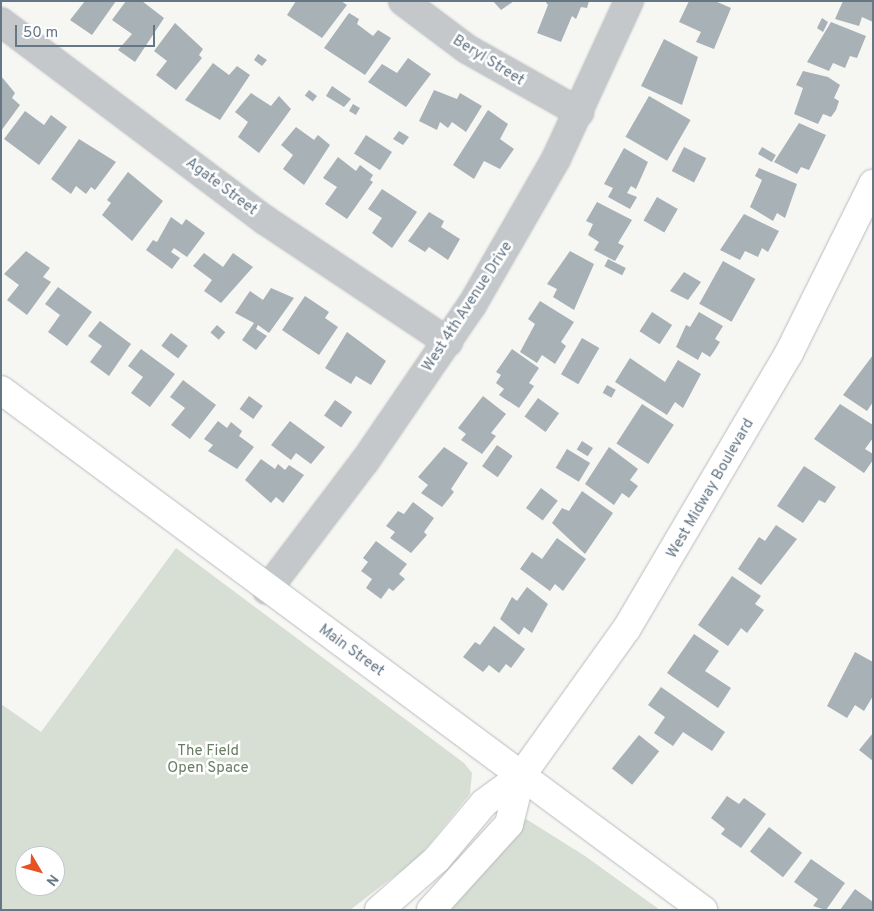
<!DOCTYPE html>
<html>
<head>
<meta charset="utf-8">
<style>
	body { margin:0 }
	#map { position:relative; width:874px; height:911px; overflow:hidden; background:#f6f6f3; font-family:Overpass,sans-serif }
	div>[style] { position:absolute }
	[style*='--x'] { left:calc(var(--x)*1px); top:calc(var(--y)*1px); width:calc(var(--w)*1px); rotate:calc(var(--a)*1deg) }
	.green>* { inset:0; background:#d7ded4 }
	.building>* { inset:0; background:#a8b1b6; transform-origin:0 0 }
	.roads { filter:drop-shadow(0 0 1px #b7bbbf) drop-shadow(0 0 1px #b7bbbf) }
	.minor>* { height:28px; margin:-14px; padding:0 14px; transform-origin:14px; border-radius:14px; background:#c4c8cb }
	.major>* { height:28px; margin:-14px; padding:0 14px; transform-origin:14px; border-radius:14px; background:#fff }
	span { translate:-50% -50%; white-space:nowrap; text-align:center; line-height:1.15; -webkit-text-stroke:5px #fff; paint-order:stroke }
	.street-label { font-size:15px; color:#657685 }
	.park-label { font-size:15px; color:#687c64 }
	.frame { position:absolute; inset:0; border:2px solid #657685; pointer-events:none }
	.north { position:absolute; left:15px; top:846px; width:50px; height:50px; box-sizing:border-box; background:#fff; border:1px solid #c1c8ce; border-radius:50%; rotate:127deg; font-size:14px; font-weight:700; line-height:20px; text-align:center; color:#657685 }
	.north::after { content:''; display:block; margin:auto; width:18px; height:22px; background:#e75223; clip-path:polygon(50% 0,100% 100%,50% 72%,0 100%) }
	.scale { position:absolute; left:15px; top:25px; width:140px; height:22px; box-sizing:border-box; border:2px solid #657685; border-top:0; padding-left:6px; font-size:15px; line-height:18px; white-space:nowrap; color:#657685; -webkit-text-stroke:4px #fff; paint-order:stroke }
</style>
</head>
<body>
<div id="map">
	<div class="green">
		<i style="clip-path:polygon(evenodd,176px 548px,464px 763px,472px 773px,470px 794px,419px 857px,350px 910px,1px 910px,1px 704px,41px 732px,176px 548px,25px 856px,55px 856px,55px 886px,25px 886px,25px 856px)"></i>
		<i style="clip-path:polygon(526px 819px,585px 856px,660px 910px,448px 910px)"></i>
	</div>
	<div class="building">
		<i style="clip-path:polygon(85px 1px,116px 1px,92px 35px,70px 20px)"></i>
		<i style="clip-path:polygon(126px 1px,142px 1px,164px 18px,135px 62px,118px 50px,132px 34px,112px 20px)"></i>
		<i style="clip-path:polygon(296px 1px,341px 1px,347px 5px,322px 38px,287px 15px)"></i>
		<i style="clip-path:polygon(493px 1px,514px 1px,501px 10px)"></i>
		<i style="clip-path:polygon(545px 1px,589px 1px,587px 8px,581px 7px,576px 19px,572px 16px,561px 42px,537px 33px,548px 5px)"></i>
		<i style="clip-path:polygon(689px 1px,715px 1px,731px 8px,714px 49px,696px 42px,701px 32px,679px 22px)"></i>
		<i style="clip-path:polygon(843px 1px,873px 1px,873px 22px,862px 17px,859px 26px,835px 19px)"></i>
		<i style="clip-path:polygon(349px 13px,359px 19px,357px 24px,373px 36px,378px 30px,391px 38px,365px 75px,324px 48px)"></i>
		<i style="clip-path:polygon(822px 18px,828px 22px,823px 32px,817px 28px)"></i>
		<i style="clip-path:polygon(831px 22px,866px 36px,857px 58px,850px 56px,845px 68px,833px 63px,829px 71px,807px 62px)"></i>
		<i style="clip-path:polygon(175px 23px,203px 49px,199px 55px,202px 58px,176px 90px,156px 75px,167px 61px,154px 51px)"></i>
		<i style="clip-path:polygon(664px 39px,698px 57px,682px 105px,641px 86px)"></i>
		<i style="clip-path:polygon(258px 54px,267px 60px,262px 66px,254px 60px)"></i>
		<i style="clip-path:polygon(408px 58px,431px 74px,406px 107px,368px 82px,382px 64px,397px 73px)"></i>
		<i style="clip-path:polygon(213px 63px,229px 75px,237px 66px,250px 75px,220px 120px,185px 100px)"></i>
		<i style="clip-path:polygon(803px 71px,828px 77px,840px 85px,834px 98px,839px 101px,836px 110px,831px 117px,823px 114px,818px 124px,794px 114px,803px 88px,796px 85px)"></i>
		<i style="clip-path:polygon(1px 76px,15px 93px,12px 98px,20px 105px,1px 131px)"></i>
		<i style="clip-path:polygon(332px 86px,351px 99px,344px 107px,326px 96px)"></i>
		<i style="left:309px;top:90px;width:10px;height:7px;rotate:37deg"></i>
		<i style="clip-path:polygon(434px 90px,457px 99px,460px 93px,482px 106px,466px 132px,452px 122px,448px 128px,440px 122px,437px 130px,419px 121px)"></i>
		<i style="clip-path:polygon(251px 93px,271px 106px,279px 96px,291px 109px,259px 153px,238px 137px,248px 122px,235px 112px)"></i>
		<i style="left:649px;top:96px;width:48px;height:47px;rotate:30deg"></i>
		<i style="left:353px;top:104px;width:8px;height:8px;rotate:30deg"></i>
		<i style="clip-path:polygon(488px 110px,508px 124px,500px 139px,514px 149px,500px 169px,484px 161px,474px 179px,453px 165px)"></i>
		<i style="clip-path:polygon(25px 111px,44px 125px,51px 115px,67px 127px,39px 165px,4px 139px)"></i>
		<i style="clip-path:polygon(799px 123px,826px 135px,809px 170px,801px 167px,797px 174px,774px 162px)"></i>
		<i style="clip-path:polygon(296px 127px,314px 140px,318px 135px,330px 145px,304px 185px,283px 169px,293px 155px,281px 145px)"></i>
		<i style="clip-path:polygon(399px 131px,409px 137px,403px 145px,393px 139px)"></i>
		<i style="left:366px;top:135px;width:31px;height:22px;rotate:33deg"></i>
		<i style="clip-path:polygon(79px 139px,116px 162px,95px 190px,91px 187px,86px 194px,76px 186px,71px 194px,51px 179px)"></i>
		<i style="left:684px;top:147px;width:25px;height:27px;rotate:27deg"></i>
		<i style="left:762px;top:147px;width:16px;height:8px;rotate:30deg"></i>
		<i style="clip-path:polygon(624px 148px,648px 162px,636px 189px,631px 186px,627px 193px,637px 197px,630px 209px,608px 197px,613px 188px,604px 184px)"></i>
		<i style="clip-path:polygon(338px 157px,356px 171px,360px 165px,373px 175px,370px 180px,373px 182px,347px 219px,325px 204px,337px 187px,323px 178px)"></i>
		<i style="clip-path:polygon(759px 168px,797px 184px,785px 218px,777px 213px,773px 221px,750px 207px,762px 180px,755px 176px)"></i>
		<i style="clip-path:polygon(128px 172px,163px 201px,132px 241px,102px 215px,111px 203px,107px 200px)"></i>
		<i style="clip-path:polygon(382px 189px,417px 212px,392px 248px,372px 233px,382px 218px,368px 209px)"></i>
		<i style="left:657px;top:197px;width:24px;height:27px;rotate:30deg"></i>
		<i style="clip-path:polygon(597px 202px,632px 220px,618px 243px,624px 246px,615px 261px,594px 250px,599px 242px,588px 235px,593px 224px,586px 221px)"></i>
		<i style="clip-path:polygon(429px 212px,444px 221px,441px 227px,460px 239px,448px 260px,429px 247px,425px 252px,408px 241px)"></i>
		<i style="clip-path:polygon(744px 214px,779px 231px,768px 252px,762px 248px,758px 257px,745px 251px,740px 260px,720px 250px)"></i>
		<i style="clip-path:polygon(171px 217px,182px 225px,186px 219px,205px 233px,187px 257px,174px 248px,171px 252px,180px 258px,172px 269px,146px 250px,153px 240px,157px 242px)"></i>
		<i style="clip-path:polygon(26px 251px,50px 268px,43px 277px,51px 282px,27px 315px,7px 300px,19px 285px,4px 274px)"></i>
		<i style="clip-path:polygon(570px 251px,594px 264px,574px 310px,553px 297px,557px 289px,547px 284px)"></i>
		<i style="clip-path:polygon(204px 253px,223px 267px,233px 253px,253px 267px,221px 303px,204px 291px,212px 280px,193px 266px)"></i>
		<i style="left:608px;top:259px;width:20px;height:8px;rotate:27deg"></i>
		<i style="left:723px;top:261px;width:37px;height:49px;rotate:29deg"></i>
		<i style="clip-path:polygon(684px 272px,701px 282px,688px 300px,670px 291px)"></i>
		<i style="clip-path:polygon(58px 287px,92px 312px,67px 346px,48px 332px,60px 315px,45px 304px)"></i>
		<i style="clip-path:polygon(271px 288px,294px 298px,269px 333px,258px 325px,256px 329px,267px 336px,256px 350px,242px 340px,254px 323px,235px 313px,250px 291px,263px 300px)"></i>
		<i style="clip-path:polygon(305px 296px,329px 312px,325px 318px,338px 327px,319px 355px,282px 330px)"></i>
		<i style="clip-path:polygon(540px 301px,574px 322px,561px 342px,566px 346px,555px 364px,542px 355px,537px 363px,520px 352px,535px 324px,528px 319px)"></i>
		<i style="left:652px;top:312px;width:24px;height:23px;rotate:33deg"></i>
		<i style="clip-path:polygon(699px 312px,723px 326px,715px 339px,720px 342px,715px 350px,710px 357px,702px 352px,698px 360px,676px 347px,686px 325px,690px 327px)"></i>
		<i style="clip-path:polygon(100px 321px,131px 344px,109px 376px,90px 362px,102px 346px,88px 336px)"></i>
		<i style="left:217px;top:325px;width:11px;height:10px;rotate:41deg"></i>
		<i style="clip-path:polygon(347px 332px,386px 361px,371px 385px,356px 376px,351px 384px,325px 368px)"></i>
		<i style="left:171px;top:333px;width:21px;height:16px;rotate:37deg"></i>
		<i style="left:582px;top:338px;width:20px;height:42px;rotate:30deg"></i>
		<i style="clip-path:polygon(141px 349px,175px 374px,150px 407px,131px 393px,143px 377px,128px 366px)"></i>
		<i style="clip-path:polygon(512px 349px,539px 368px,529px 383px,534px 386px,519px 408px,499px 395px,504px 389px,496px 383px,501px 375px,496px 372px)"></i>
		<i style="clip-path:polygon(873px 355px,873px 402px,867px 411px,843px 395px)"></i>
		<i style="clip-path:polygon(630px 358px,665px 382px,678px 360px,701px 374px,683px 408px,675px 402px,667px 415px,615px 382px)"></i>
		<i style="clip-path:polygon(183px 380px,216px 405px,190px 439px,171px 425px,185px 408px,170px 397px)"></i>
		<i style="left:607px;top:385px;width:10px;height:9px;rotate:29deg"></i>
		<i style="left:249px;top:396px;width:17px;height:16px;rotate:36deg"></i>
		<i style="clip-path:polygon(483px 396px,506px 414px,491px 433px,496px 436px,482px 454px,461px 440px,466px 434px,458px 428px)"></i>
		<i style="left:538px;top:398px;width:26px;height:23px;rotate:36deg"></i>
		<i style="left:335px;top:400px;width:21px;height:19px;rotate:35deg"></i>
		<i style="left:642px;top:404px;width:38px;height:47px;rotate:33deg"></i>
		<i style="clip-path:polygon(840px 404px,873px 425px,873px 438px,865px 449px,873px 454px,873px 460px,864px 473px,814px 439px)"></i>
		<i style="clip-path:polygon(218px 421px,227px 428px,231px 422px,242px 431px,239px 436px,254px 447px,237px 469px,208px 451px,213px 445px,204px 439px)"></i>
		<i style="clip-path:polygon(290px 421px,325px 447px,311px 464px,296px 453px,291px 460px,271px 445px)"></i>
		<i style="left:582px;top:441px;width:13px;height:10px;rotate:32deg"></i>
		<i style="left:497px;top:445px;width:19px;height:26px;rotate:35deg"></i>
		<i style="clip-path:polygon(444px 447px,468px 463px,451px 489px,454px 492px,442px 507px,421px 493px,428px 485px,418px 477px)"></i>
		<i style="clip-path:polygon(609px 447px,638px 469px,630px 480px,638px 486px,629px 498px,622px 493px,614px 505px,585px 484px)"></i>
		<i style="left:567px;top:449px;width:27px;height:22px;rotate:31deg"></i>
		<i style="clip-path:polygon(261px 459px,275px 469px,278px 464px,285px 470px,289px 465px,304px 475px,283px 503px,276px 497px,271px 503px,245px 480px)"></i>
		<i style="clip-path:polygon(804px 466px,836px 487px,825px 503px,819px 500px,803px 523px,777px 506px)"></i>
		<i style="left:541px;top:488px;width:21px;height:25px;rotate:37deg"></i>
		<i style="clip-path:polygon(582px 491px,613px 513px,585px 554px,552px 523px,562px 508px,569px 511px)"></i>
		<i style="clip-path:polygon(413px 502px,434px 518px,424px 532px,427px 535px,411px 553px,390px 538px,395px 532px,386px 526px,398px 511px,404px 514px)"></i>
		<i style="clip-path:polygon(776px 525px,797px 539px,761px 585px,738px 569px,759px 537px,765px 541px)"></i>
		<i style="clip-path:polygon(557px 538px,586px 559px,563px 591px,555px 584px,550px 591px,520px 569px,532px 552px,542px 559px)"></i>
		<i style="clip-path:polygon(376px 541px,407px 564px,399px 574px,405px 579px,393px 591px,389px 588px,381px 599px,366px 588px,372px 579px,361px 571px,368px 562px,363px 558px)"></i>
		<i style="clip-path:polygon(732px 576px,761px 596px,755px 604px,764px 610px,747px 633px,741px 628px,728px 646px,698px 625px)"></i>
		<i style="clip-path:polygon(527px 587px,548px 604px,532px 633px,524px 627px,519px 635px,500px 619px,512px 597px,517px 601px)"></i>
		<i style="clip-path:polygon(494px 626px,525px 649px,511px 668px,506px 664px,499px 673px,489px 665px,483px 672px,463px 657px,475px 642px,480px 645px)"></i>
		<i style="clip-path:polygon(694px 634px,719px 651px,705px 671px,731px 688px,718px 708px,667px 673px)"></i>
		<i style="clip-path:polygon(855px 652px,873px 662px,873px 696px,864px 711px,855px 705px,847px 718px,827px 706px)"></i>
		<i style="clip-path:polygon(661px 687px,725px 732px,712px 751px,683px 732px,673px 746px,654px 733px,665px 717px,648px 705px)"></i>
		<i style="clip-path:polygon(873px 733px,873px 761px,859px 750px)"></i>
		<i style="left:639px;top:735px;width:26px;height:43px;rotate:39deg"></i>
		<i style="clip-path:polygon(727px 796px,739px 804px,744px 798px,766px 814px,741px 848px,721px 834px,725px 829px,711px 818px)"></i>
		<i style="left:769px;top:827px;width:42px;height:31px;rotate:38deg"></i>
		<i style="clip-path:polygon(811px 859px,845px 883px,826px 910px,813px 906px,818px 899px,794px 882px)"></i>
		<i style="clip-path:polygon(855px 889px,873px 902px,873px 910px,840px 910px)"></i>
	</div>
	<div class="roads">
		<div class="minor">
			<i style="--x:403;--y:1;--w:80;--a:36.9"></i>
			<i style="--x:467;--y:49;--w:129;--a:29.4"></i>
			<i style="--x:1;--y:22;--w:330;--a:36.9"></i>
			<i style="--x:265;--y:220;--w:220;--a:33.7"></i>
			<i style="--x:267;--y:590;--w:162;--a:-52.8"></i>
			<i style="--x:365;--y:461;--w:189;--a:-55.6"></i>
			<i style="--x:472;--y:305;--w:168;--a:-60.1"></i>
			<i style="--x:556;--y:159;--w:174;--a:-65.2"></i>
		</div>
		<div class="major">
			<i style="--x:1;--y:390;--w:874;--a:36.53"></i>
			<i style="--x:379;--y:910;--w:77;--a:-41.3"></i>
			<i style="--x:437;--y:859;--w:73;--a:-50"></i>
			<i style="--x:484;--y:803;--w:46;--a:-36.1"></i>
			<i style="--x:521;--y:776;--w:182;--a:-54.4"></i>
			<i style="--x:627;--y:628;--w:319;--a:-59.5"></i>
			<i style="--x:789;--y:353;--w:189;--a:-63.6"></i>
			<i style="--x:431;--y:910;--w:116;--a:-47.8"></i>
			<i style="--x:509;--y:824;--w:49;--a:-76"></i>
		</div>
	</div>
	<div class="street-label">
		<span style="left:488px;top:61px;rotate:32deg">Beryl Street</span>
		<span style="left:221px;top:187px;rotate:37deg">Agate Street</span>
		<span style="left:468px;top:307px;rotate:-57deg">West 4th Avenue Drive</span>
		<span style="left:711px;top:489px;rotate:-60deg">West Midway Boulevard</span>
		<span style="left:351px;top:651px;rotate:36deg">Main Street</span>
	</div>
	<div class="park-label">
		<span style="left:208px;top:760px">The Field<br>Open Space</span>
	</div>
	<div class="frame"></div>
	<div class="north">N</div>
	<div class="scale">50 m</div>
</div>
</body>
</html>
